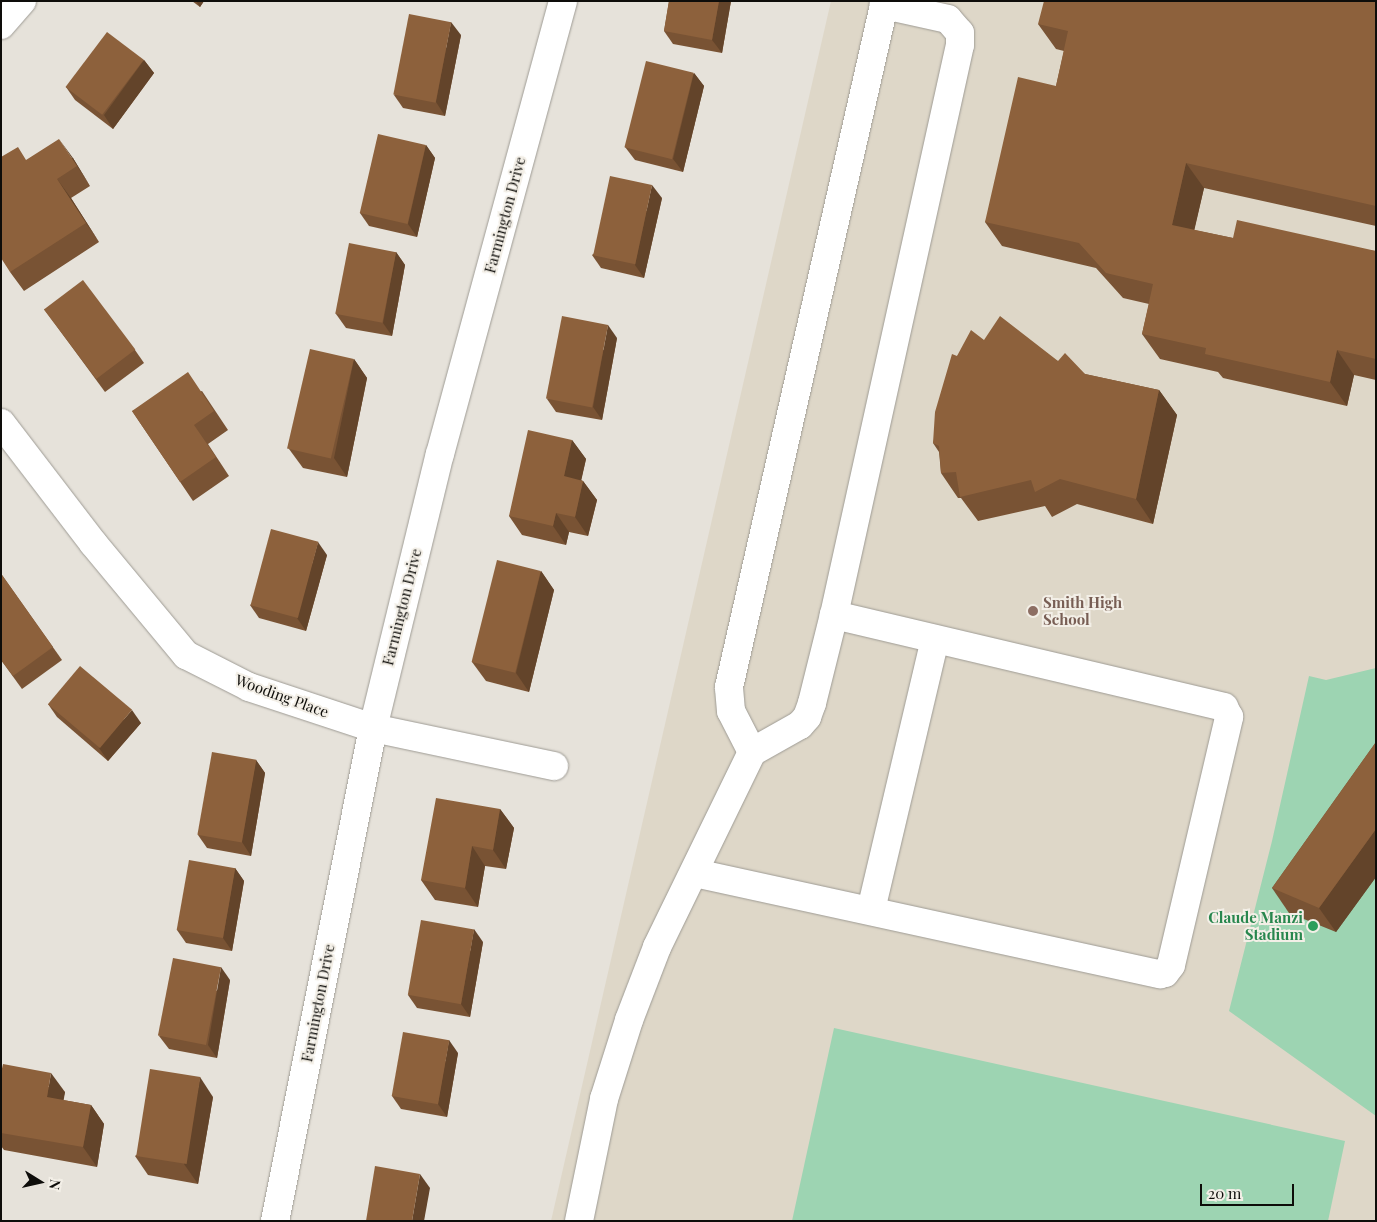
<!DOCTYPE html>
<html>
<head>
<meta charset="utf-8">
<style>
	body { margin:0 }
	#map { position:relative; width:1377px; height:1222px; overflow:hidden; background:#e6e2da; font-family:"Playfair Display",serif }
	div>[style] { position:absolute }
	[style*='--x'] { left:calc(var(--x)*1px); top:calc(var(--y)*1px); width:calc(var(--w)*1px); rotate:calc(var(--a)*1deg) }
	.built>* { inset:0; background:#ded7c8 }
	.green>* { inset:0; background:#9dd4b2 }
	.roads { filter:drop-shadow(0 0 1px #9e9b94) drop-shadow(0 0 1px #9e9b94) }
	.minor>* { height:28px; margin:-14px; padding:0 14px; transform-origin:14px; border-radius:14px; background:#fff }
	.wall>* { inset:0; background:#795334 }
	.shaded-wall>* { inset:0; background:#63442a }
	.building>* { inset:0; background:#8d613c; transform-origin:0 0 }
	.dots>* { width:14px; height:14px; translate:-50% -50%; box-sizing:border-box; border:2px solid #f3efe7; border-radius:50% }
	span { translate:-50% -50%; white-space:nowrap; text-align:center; line-height:1.15; -webkit-text-stroke:4px #f3efe7; paint-order:stroke }
	.street-label { font-size:15px; color:#0e0d0a }
	.education-label { font-size:15px; color:#785e54; font-weight:700 }
	.left { translate:0 -50%; text-align:left }
	.leisure-label { font-size:15px; color:#27864d; font-weight:700 }
	.right { translate:-100% -50%; text-align:right }
	.frame { position:absolute; inset:0; border:2px solid #0e0d0a; pointer-events:none }
	.north { position:absolute; left:15px; top:1157px; width:50px; height:50px; -webkit-text-stroke:4px #f3efe7; paint-order:stroke; rotate:100deg; font-size:14px; font-weight:700; line-height:20px; text-align:center; color:#0e0d0a }
	.north::after { content:''; display:block; margin:auto; width:18px; height:22px; background:#0e0d0a; clip-path:polygon(50% 0,100% 100%,50% 72%,0 100%) }
	.scale { position:absolute; left:1200px; top:1184px; width:94px; height:22px; box-sizing:border-box; border:2px solid #0e0d0a; border-top:0; padding-left:6px; font-size:15px; line-height:18px; white-space:nowrap; color:#0e0d0a; -webkit-text-stroke:4px #f3efe7; paint-order:stroke }
</style>
</head>
<body>
<div id="map">
	<div class="built">
		<i style="clip-path:polygon(831px 1px,1376px 1px,1376px 1221px,551px 1221px)"></i>
	</div>
	<div class="green">
		<i style="clip-path:polygon(1376px 668px,1376px 1116px,1229px 1011px,1272px 841px,1309px 676px,1326px 680px)"></i>
		<i style="clip-path:polygon(834px 1028px,1345px 1141px,1328px 1221px,792px 1221px)"></i>
	</div>
	<div class="roads">
		<div class="minor">
			<i style="--x:1;--y:25;--w:32;--a:-49"></i>
			<i style="--x:1;--y:423;--w:151;--a:52.5"></i>
			<i style="--x:93;--y:543;--w:146;--a:50.3"></i>
			<i style="--x:186;--y:655;--w:71;--a:26.9"></i>
			<i style="--x:249;--y:687;--w:131;--a:18.3"></i>
			<i style="--x:373;--y:728;--w:185;--a:11.9"></i>
			<i style="--x:752;--y:752;--w:55;--a:-29.4"></i>
			<i style="--x:800;--y:725;--w:11;--a:-49"></i>
			<i style="--x:807;--y:717;--w:15;--a:-70"></i>
			<i style="--x:812;--y:703;--w:91;--a:-76"></i>
			<i style="--x:834;--y:615;--w:584;--a:-77.54"></i>
			<i style="--x:960;--y:45;--w:12;--a:-90"></i>
			<i style="--x:960;--y:33;--w:18;--a:-131"></i>
			<i style="--x:948;--y:19;--w:66;--a:-167.7"></i>
			<i style="--x:695;--y:873;--w:476;--a:12.3"></i>
			<i style="--x:1160;--y:974;--w:5;--a:-11"></i>
			<i style="--x:1165;--y:973;--w:10;--a:-53"></i>
			<i style="--x:1171;--y:965;--w:255;--a:-76.8"></i>
			<i style="--x:1229;--y:717;--w:11;--a:-117"></i>
			<i style="--x:1224;--y:707;--w:401;--a:-166.7"></i>
			<i style="--x:871;--y:910;--w:278;--a:-76.7"></i>
			<i style="--x:275;--y:1221;--w:503;--a:-78.76"></i>
			<i style="--x:373;--y:728;--w:282;--a:-76.3"></i>
			<i style="--x:440;--y:454;--w:469;--a:-74.8"></i>
			<i style="--x:579;--y:1221;--w:125;--a:-78.4"></i>
			<i style="--x:604;--y:1099;--w:83;--a:-72.4"></i>
			<i style="--x:629;--y:1020;--w:78;--a:-69"></i>
			<i style="--x:657;--y:947;--w:217;--a:-64"></i>
			<i style="--x:752;--y:752;--w:46;--a:-117.1"></i>
			<i style="--x:731;--y:711;--w:24;--a:-95"></i>
			<i style="--x:729;--y:687;--w:704;--a:-77.19"></i>
		</div>
	</div>
	<div class="wall">
		<i style="clip-path:polygon(192px 1px,204px 1px,200px 7px)"></i>
		<i style="clip-path:polygon(669px 1px,731px 1px,722px 53px,673px 44px,664px 31px)"></i>
		<i style="clip-path:polygon(1376px 1px,1376px 226px,1204px 188px,1194px 230px,1233px 238px,1376px 251px,1376px 380px,1354px 375px,1347px 406px,1223px 378px,1218px 372px,1160px 359px,1142px 334px,1149px 304px,1123px 298px,1096px 268px,1002px 246px,985px 222px,1056px 86px,1064px 51px,1056px 49px,1038px 24px)"></i>
		<i style="clip-path:polygon(461px 35px,445px 116px,403px 108px,394px 95px)"></i>
		<i style="clip-path:polygon(144px 60px,154px 73px,113px 129px,75px 100px,66px 87px)"></i>
		<i style="clip-path:polygon(694px 73px,704px 86px,683px 172px,635px 160px,625px 147px)"></i>
		<i style="clip-path:polygon(426px 145px,435px 158px,417px 237px,369px 226px,360px 213px)"></i>
		<i style="clip-path:polygon(73px 158px,90px 186px,71px 198px,99px 242px,24px 291px,10px 272px,27px 160px)"></i>
		<i style="clip-path:polygon(662px 198px,644px 278px,601px 268px,592px 255px)"></i>
		<i style="clip-path:polygon(396px 252px,405px 265px,392px 336px,346px 328px,336px 314px)"></i>
		<i style="clip-path:polygon(44px 309px,135px 350px,144px 363px,105px 392px)"></i>
		<i style="clip-path:polygon(617px 338px,602px 420px,556px 412px,547px 399px)"></i>
		<i style="clip-path:polygon(984px 340px,1058px 361px,1085px 374px,1159px 390px,1177px 415px,1153px 524px,1077px 504px,1052px 517px,1045px 506px,978px 521px,961px 498px,958px 498px,941px 473px,939px 452px,933px 443px,957px 356px)"></i>
		<i style="clip-path:polygon(354px 359px,367px 378px,347px 477px,303px 468px,289px 449px)"></i>
		<i style="clip-path:polygon(202px 391px,228px 430px,208px 444px,229px 476px,193px 501px,132px 411px)"></i>
		<i style="clip-path:polygon(572px 440px,586px 459px,581px 480px,583px 481px,597px 500px,588px 536px,569px 532px,566px 545px,522px 535px,509px 516px)"></i>
		<i style="clip-path:polygon(327px 555px,306px 631px,259px 618px,250px 605px)"></i>
		<i style="clip-path:polygon(541px 571px,554px 590px,529px 692px,486px 681px,472px 662px)"></i>
		<i style="clip-path:polygon(2px 575px,62px 660px,22px 689px,1px 660px)"></i>
		<i style="clip-path:polygon(48px 704px,141px 723px,108px 761px,57px 717px)"></i>
		<i style="clip-path:polygon(1376px 742px,1376px 877px,1336px 932px,1289px 913px,1272px 888px)"></i>
		<i style="clip-path:polygon(256px 760px,265px 773px,251px 856px,207px 848px,198px 835px)"></i>
		<i style="clip-path:polygon(500px 809px,514px 828px,506px 869px,485px 866px,478px 907px,435px 900px,421px 880px)"></i>
		<i style="clip-path:polygon(235px 868px,244px 881px,232px 951px,186px 943px,177px 930px)"></i>
		<i style="clip-path:polygon(483px 942px,470px 1017px,417px 1008px,408px 995px)"></i>
		<i style="clip-path:polygon(230px 980px,217px 1058px,169px 1049px,159px 1036px)"></i>
		<i style="clip-path:polygon(458px 1053px,447px 1117px,401px 1109px,392px 1096px)"></i>
		<i style="clip-path:polygon(1px 1073px,65px 1092px,63px 1100px,91px 1105px,104px 1124px,97px 1167px,4px 1150px,1px 1146px)"></i>
		<i style="clip-path:polygon(213px 1097px,198px 1184px,148px 1175px,135px 1156px)"></i>
	</div>
	<div class="shaded-wall">
		<i style="clip-path:polygon(196px 1px,204px 1px,200px 7px)"></i>
		<i style="clip-path:polygon(719px 1px,731px 1px,722px 53px,712px 40px)"></i>
		<i style="clip-path:polygon(451px 22px,461px 35px,445px 116px,436px 102px)"></i>
		<i style="clip-path:polygon(144px 60px,154px 73px,113px 129px,104px 115px)"></i>
		<i style="clip-path:polygon(694px 73px,704px 86px,683px 172px,673px 159px)"></i>
		<i style="clip-path:polygon(59px 139px,73px 158px,90px 186px,77px 166px)"></i>
		<i style="clip-path:polygon(426px 145px,435px 158px,417px 237px,408px 224px)"></i>
		<i style="clip-path:polygon(1186px 163px,1204px 188px,1190px 249px,1172px 225px)"></i>
		<i style="clip-path:polygon(57px 179px,71px 198px,99px 242px,86px 223px)"></i>
		<i style="clip-path:polygon(652px 185px,662px 198px,644px 278px,635px 265px)"></i>
		<i style="clip-path:polygon(396px 252px,405px 265px,392px 336px,383px 323px)"></i>
		<i style="clip-path:polygon(608px 325px,617px 338px,602px 420px,593px 407px)"></i>
		<i style="clip-path:polygon(1337px 350px,1354px 375px,1347px 406px,1330px 382px)"></i>
		<i style="clip-path:polygon(354px 359px,367px 378px,347px 477px,334px 458px)"></i>
		<i style="clip-path:polygon(1159px 390px,1177px 415px,1153px 524px,1136px 499px)"></i>
		<i style="clip-path:polygon(572px 440px,586px 459px,578px 495px,564px 476px)"></i>
		<i style="clip-path:polygon(583px 481px,597px 500px,588px 536px,575px 517px)"></i>
		<i style="clip-path:polygon(556px 513px,569px 532px,566px 545px,553px 526px)"></i>
		<i style="clip-path:polygon(318px 542px,327px 555px,306px 631px,297px 618px)"></i>
		<i style="clip-path:polygon(541px 571px,554px 590px,529px 692px,516px 673px)"></i>
		<i style="clip-path:polygon(132px 710px,141px 723px,108px 761px,99px 748px)"></i>
		<i style="clip-path:polygon(256px 760px,265px 773px,251px 856px,242px 842px)"></i>
		<i style="clip-path:polygon(500px 809px,514px 828px,506px 869px,493px 850px)"></i>
		<i style="clip-path:polygon(1376px 829px,1376px 877px,1336px 932px,1319px 908px)"></i>
		<i style="clip-path:polygon(472px 846px,485px 866px,478px 907px,465px 888px)"></i>
		<i style="clip-path:polygon(235px 868px,244px 881px,232px 951px,223px 938px)"></i>
		<i style="clip-path:polygon(474px 929px,483px 942px,470px 1017px,461px 1004px)"></i>
		<i style="clip-path:polygon(221px 967px,230px 980px,217px 1058px,208px 1045px)"></i>
		<i style="clip-path:polygon(449px 1040px,458px 1053px,447px 1117px,438px 1104px)"></i>
		<i style="clip-path:polygon(51px 1073px,65px 1092px,61px 1116px,47px 1097px)"></i>
		<i style="clip-path:polygon(200px 1077px,213px 1097px,198px 1184px,184px 1164px)"></i>
		<i style="clip-path:polygon(91px 1105px,104px 1124px,97px 1167px,83px 1147px)"></i>
		<i style="clip-path:polygon(420px 1174px,430px 1188px,424px 1221px,412px 1221px)"></i>
	</div>
	<div class="building">
		<i style="clip-path:polygon(669px 1px,719px 1px,712px 40px,664px 31px)"></i>
		<i style="clip-path:polygon(1044px 1px,1376px 1px,1376px 206px,1186px 163px,1172px 225px,1233px 238px,1237px 220px,1376px 251px,1376px 359px,1337px 350px,1330px 382px,1205px 354px,1206px 348px,1142px 334px,1153px 284px,1106px 273px,1079px 243px,985px 222px,1018px 77px,1056px 86px,1068px 31px,1038px 24px)"></i>
		<i style="left:409px;top:14px;width:43px;height:82px;rotate:11deg"></i>
		<i style="left:107px;top:32px;width:46px;height:69px;rotate:37deg"></i>
		<i style="left:646px;top:61px;width:49px;height:89px;rotate:14deg"></i>
		<i style="left:378px;top:134px;width:49px;height:81px;rotate:13deg"></i>
		<i style="clip-path:polygon(59px 139px,77px 166px,57px 179px,86px 223px,10px 272px,1px 258px,1px 157px,18px 147px,26px 160px)"></i>
		<i style="left:610px;top:176px;width:43px;height:81px;rotate:12deg"></i>
		<i style="left:349px;top:243px;width:48px;height:72px;rotate:11deg"></i>
		<i style="left:83px;top:280px;width:87px;height:49px;rotate:53deg"></i>
		<i style="left:562px;top:316px;width:47px;height:84px;rotate:11deg"></i>
		<i style="clip-path:polygon(1000px 316px,1058px 361px,1065px 353px,1085px 374px,1159px 390px,1136px 499px,1060px 479px,1035px 492px,1031px 480px,960px 497px,956px 472px,941px 473px,939px 446px,933px 443px,935px 412px,952px 354px,957px 356px,971px 330px,984px 340px)"></i>
		<i style="left:310px;top:349px;width:45px;height:102px;rotate:13deg"></i>
		<i style="clip-path:polygon(188px 372px,214px 411px,194px 425px,216px 457px,180px 482px,132px 411px)"></i>
		<i style="clip-path:polygon(528px 430px,572px 440px,564px 476px,583px 481px,575px 517px,556px 513px,553px 526px,509px 516px)"></i>
		<i style="left:271px;top:529px;width:49px;height:79px;rotate:15deg"></i>
		<i style="left:497px;top:560px;width:45px;height:105px;rotate:14deg"></i>
		<i style="clip-path:polygon(2px 575px,53px 647px,13px 676px,1px 660px,1px 576px)"></i>
		<i style="left:80px;top:666px;width:68px;height:50px;rotate:40deg"></i>
		<i style="clip-path:polygon(1376px 742px,1376px 829px,1319px 908px,1272px 888px)"></i>
		<i style="left:212px;top:752px;width:45px;height:84px;rotate:10deg"></i>
		<i style="clip-path:polygon(436px 798px,500px 809px,493px 850px,472px 846px,465px 888px,421px 880px)"></i>
		<i style="left:189px;top:860px;width:47px;height:71px;rotate:10deg"></i>
		<i style="left:421px;top:920px;width:54px;height:76px;rotate:10deg"></i>
		<i style="left:173px;top:958px;width:49px;height:79px;rotate:11deg"></i>
		<i style="left:403px;top:1032px;width:47px;height:65px;rotate:10deg"></i>
		<i style="clip-path:polygon(3px 1064px,51px 1073px,47px 1097px,91px 1105px,83px 1147px,1px 1133px,1px 1073px)"></i>
		<i style="left:150px;top:1069px;width:51px;height:88px;rotate:9deg"></i>
		<i style="clip-path:polygon(375px 1166px,420px 1174px,412px 1221px,366px 1221px)"></i>
	</div>
	<div class="dots">
		<i style="left:1033px;top:611px;background:#8d6e63"></i>
		<i style="left:1313px;top:926px;background:#2e9e5b"></i>
	</div>
	<div class="street-label">
		<span style="left:505px;top:215px;rotate:-75deg">Farmington Drive</span>
		<span style="left:402px;top:607px;rotate:-76deg">Farmington Drive</span>
		<span style="left:282px;top:696px;rotate:20deg">Wooding Place</span>
		<span style="left:318px;top:1003px;rotate:-79deg">Farmington Drive</span>
	</div>
	<div class="education-label">
		<span class="left" style="left:1043px;top:611px">Smith High<br>School</span>
	</div>
	<div class="leisure-label">
		<span class="right" style="left:1303px;top:926px">Claude Manzi<br>Stadium</span>
	</div>
	<div class="frame"></div>
	<div class="north">N</div>
	<div class="scale">20 m</div>
</div>
</body>
</html>
